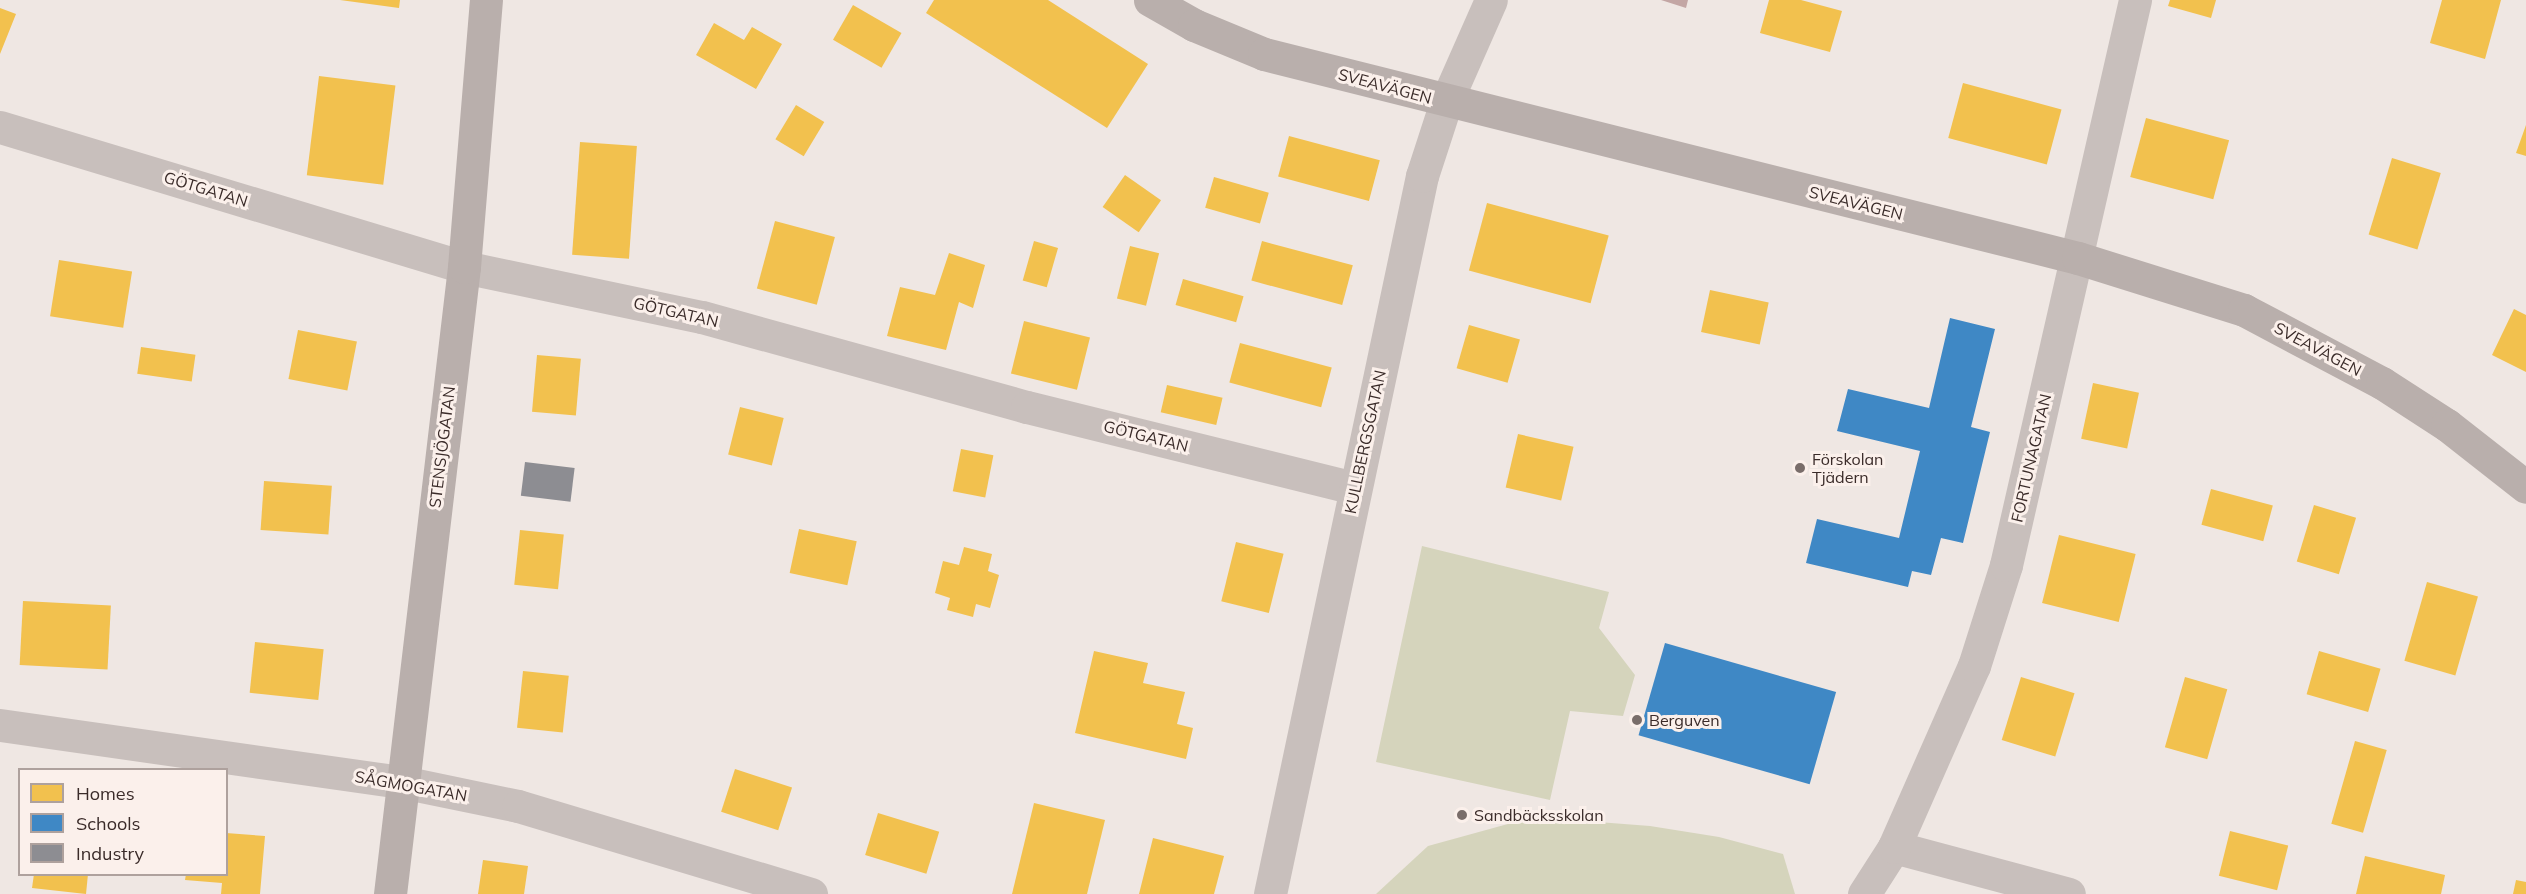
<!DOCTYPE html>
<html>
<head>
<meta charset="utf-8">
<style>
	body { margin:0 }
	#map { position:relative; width:2526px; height:894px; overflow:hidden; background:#efe7e3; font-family:Mulish,sans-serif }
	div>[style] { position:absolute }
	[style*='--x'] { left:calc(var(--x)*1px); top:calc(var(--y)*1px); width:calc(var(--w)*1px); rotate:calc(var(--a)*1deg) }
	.green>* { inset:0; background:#d5d4bc }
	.homes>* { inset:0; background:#f2c14e; transform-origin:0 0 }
	.schools>* { inset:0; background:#3f88c5; transform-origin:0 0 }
	.industry>* { inset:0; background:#8d8d92; transform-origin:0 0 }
	.building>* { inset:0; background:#c3a6a4 }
	.street>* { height:33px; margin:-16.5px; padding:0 16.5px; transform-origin:16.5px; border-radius:16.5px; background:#c8bfbc }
	.secondary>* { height:33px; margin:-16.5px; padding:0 16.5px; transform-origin:16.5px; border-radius:16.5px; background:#b9afac }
	.dots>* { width:16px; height:16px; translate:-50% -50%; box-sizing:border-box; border:3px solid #fbf0eb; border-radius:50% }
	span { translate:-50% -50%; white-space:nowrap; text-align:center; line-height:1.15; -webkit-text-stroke:6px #fbf0eb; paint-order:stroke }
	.street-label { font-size:16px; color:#3a2b29 }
	.poi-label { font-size:16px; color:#3a2b29 }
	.left { translate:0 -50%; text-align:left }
	.legend { position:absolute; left:18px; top:768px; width:210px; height:108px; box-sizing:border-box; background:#fbf0eb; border:2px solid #aea19d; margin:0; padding:8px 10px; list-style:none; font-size:18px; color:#3a2b29 }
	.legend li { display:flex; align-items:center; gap:12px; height:30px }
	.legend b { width:30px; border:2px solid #aea19d }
</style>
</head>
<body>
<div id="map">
	<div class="green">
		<i style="clip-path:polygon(1422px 546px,1609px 592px,1599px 628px,1635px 675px,1623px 716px,1570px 711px,1550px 800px,1376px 762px)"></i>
		<i style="clip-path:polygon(1533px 817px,1650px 826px,1719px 837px,1783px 854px,1795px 894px,1376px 894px,1428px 846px)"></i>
	</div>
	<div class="homes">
		<i style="clip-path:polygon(340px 0,400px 0,399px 8px)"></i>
		<i style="clip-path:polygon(934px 0,1048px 0,1148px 64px,1107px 128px,926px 13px)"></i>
		<i style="clip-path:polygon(1769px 0,1801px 0,1842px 11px,1830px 52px,1760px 33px)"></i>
		<i style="clip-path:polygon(2170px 0,2216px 0,2211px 18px,2168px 6px)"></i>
		<i style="clip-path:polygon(2442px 0,2501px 0,2485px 59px,2430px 43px)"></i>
		<i style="left:853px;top:5px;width:56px;height:40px;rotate:30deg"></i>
		<i style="clip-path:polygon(0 8px,16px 14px,0 54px)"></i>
		<i style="clip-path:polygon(714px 23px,744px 40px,752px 27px,782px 44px,756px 89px,696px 55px)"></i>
		<i style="left:319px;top:76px;width:77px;height:100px;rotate:7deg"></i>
		<i style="left:1963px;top:83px;width:102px;height:57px;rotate:15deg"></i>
		<i style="left:796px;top:105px;width:33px;height:40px;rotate:31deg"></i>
		<i style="left:2146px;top:118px;width:86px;height:61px;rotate:15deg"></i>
		<i style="clip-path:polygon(2526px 125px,2526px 156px,2516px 153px)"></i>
		<i style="left:1289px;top:136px;width:94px;height:42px;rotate:15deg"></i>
		<i style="left:580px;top:142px;width:57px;height:113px;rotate:4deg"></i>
		<i style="left:2392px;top:158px;width:51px;height:80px;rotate:17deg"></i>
		<i style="left:1125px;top:175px;width:44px;height:39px;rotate:35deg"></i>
		<i style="left:1214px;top:177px;width:57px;height:32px;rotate:16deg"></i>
		<i style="left:1487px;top:203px;width:126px;height:70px;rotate:15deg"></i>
		<i style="left:775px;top:221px;width:62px;height:70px;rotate:15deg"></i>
		<i style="left:1034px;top:241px;width:25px;height:41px;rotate:16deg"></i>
		<i style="left:1262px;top:241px;width:94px;height:41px;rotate:15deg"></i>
		<i style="left:1130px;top:246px;width:30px;height:54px;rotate:14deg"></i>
		<i style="clip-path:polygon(949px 253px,985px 265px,973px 308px,959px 302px,946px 350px,887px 336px,900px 287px,935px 295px)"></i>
		<i style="left:59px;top:260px;width:74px;height:57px;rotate:9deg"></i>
		<i style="left:1183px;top:279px;width:63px;height:27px;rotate:16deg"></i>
		<i style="left:1710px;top:290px;width:60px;height:43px;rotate:12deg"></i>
		<i style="clip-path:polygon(2514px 309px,2526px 315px,2526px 372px,2492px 355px)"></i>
		<i style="left:1024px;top:321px;width:68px;height:54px;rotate:14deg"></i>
		<i style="left:1469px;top:325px;width:53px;height:45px;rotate:16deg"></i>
		<i style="left:298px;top:330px;width:60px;height:50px;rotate:11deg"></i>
		<i style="left:1240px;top:343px;width:95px;height:41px;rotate:15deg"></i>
		<i style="left:141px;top:347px;width:55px;height:27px;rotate:8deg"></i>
		<i style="left:537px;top:355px;width:44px;height:57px;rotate:5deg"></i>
		<i style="left:2093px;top:383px;width:47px;height:57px;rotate:12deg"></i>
		<i style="left:1167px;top:385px;width:57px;height:28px;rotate:13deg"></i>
		<i style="left:740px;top:407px;width:45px;height:49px;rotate:14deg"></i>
		<i style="left:1518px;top:434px;width:57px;height:55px;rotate:13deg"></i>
		<i style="left:961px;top:449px;width:33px;height:43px;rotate:11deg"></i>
		<i style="left:264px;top:481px;width:68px;height:49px;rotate:4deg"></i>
		<i style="left:2211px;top:489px;width:64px;height:37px;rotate:15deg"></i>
		<i style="left:2314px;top:505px;width:44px;height:59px;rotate:17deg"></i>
		<i style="left:799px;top:529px;width:59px;height:45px;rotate:12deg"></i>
		<i style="left:520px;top:530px;width:44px;height:55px;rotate:6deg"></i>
		<i style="left:2059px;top:535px;width:79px;height:70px;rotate:14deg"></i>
		<i style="left:1236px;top:542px;width:49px;height:61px;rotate:14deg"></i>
		<i style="clip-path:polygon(964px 547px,992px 554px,988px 571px,999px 575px,990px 608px,976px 604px,973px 617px,947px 610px,950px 598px,935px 593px,943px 561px,959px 565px)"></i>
		<i style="left:2427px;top:582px;width:53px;height:82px;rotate:16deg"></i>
		<i style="left:23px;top:601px;width:88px;height:64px;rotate:3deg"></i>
		<i style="left:255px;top:642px;width:69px;height:51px;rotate:6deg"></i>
		<i style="clip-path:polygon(1094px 651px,1148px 663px,1143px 683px,1185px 692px,1177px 724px,1193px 728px,1186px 759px,1075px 733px)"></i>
		<i style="left:2319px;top:651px;width:64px;height:45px;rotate:16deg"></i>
		<i style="left:523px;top:671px;width:46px;height:57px;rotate:6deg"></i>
		<i style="left:2021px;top:677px;width:56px;height:66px;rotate:17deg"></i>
		<i style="left:2185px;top:677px;width:44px;height:73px;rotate:16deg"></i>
		<i style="left:2355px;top:741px;width:33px;height:86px;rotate:16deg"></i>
		<i style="left:735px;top:769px;width:60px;height:45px;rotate:18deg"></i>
		<i style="clip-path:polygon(1034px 803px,1105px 820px,1087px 894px,1012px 894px)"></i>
		<i style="left:878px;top:813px;width:64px;height:44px;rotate:17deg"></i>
		<i style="left:2230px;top:831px;width:60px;height:46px;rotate:14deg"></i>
		<i style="clip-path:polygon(226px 833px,265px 836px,260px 894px,221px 894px,222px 883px,185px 880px,186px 874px,226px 874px)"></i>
		<i style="clip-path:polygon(1153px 838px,1224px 856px,1214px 894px,1139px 894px)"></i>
		<i style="clip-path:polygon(2365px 856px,2445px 875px,2441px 894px,2356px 894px)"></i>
		<i style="clip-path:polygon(483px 860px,528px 866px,524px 894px,478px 894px)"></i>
		<i style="clip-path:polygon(34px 874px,88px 874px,86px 894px,32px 888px)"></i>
		<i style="clip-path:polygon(2516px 880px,2526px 882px,2526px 894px,2513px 894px)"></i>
	</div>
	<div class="schools">
		<i style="clip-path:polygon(1950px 318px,1995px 329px,1971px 427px,1990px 432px,1963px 543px,1941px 538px,1931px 575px,1912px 571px,1908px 587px,1806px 563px,1817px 519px,1899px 538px,1920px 451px,1837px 431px,1848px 389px,1929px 408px)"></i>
		<i style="left:1665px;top:643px;width:178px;height:96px;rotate:16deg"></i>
	</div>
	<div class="industry">
		<i style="left:525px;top:462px;width:50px;height:34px;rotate:7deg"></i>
	</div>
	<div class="building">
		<i style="clip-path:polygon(1661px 0,1688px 0,1686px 8px)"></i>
	</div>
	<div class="street">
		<i style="--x:0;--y:127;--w:485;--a:16.8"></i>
		<i style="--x:464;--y:267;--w:243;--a:11.9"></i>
		<i style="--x:702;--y:317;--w:337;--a:15.5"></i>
		<i style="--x:1027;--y:407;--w:337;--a:13.9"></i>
		<i style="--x:0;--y:725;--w:406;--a:8.1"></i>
		<i style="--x:402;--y:782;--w:118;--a:11.7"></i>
		<i style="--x:518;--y:806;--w:306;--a:16.7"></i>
		<i style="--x:1894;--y:847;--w:181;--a:15"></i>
		<i style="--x:1270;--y:894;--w:734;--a:-78.05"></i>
		<i style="--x:1422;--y:176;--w:78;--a:-72"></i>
		<i style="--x:1446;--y:102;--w:111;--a:-66.2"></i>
		<i style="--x:1864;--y:894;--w:56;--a:-57.4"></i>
		<i style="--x:1894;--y:847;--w:198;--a:-66.2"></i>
		<i style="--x:1974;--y:666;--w:106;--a:-72.4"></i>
		<i style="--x:2006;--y:565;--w:580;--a:-77.14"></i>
	</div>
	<div class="secondary">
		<i style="--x:1150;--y:0;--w:51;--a:29.6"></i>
		<i style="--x:1194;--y:25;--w:76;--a:22.5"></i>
		<i style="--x:1264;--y:54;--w:839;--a:14.07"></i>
		<i style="--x:2078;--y:258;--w:174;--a:17.4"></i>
		<i style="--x:2244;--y:310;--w:156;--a:27.9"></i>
		<i style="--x:2382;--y:383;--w:77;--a:32.9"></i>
		<i style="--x:2447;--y:425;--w:100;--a:38.1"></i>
		<i style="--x:390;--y:894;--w:631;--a:-83.27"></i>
		<i style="--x:464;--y:267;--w:268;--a:-85.3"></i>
	</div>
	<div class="dots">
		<i style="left:1800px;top:468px;background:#796d6a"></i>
		<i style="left:1637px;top:720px;background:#796d6a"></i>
		<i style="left:1462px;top:815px;background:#796d6a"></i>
	</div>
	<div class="street-label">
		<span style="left:1385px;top:86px;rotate:15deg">SVEAVÄGEN</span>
		<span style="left:206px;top:189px;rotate:17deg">GÖTGATAN</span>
		<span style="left:1856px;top:203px;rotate:14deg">SVEAVÄGEN</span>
		<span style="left:676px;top:312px;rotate:13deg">GÖTGATAN</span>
		<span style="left:2318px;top:349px;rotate:28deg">SVEAVÄGEN</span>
		<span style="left:1146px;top:436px;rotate:14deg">GÖTGATAN</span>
		<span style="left:1365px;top:442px;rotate:-78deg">KULLBERGSGATAN</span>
		<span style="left:442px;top:447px;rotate:-83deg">STENSJÖGATAN</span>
		<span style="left:2031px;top:458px;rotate:-77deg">FORTUNAGATAN</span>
		<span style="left:411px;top:786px;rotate:10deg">SÅGMOGATAN</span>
	</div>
	<div class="poi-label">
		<span class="left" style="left:1812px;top:468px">Förskolan<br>Tjädern</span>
		<span class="left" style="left:1649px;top:720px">Berguven</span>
		<span class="left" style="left:1474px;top:815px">Sandbäcksskolan</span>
	</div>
	<ul class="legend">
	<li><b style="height:16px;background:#f2c14e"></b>Homes</li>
	<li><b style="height:16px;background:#3f88c5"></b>Schools</li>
	<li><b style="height:16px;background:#8d8d92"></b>Industry</li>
	</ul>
</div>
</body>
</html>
